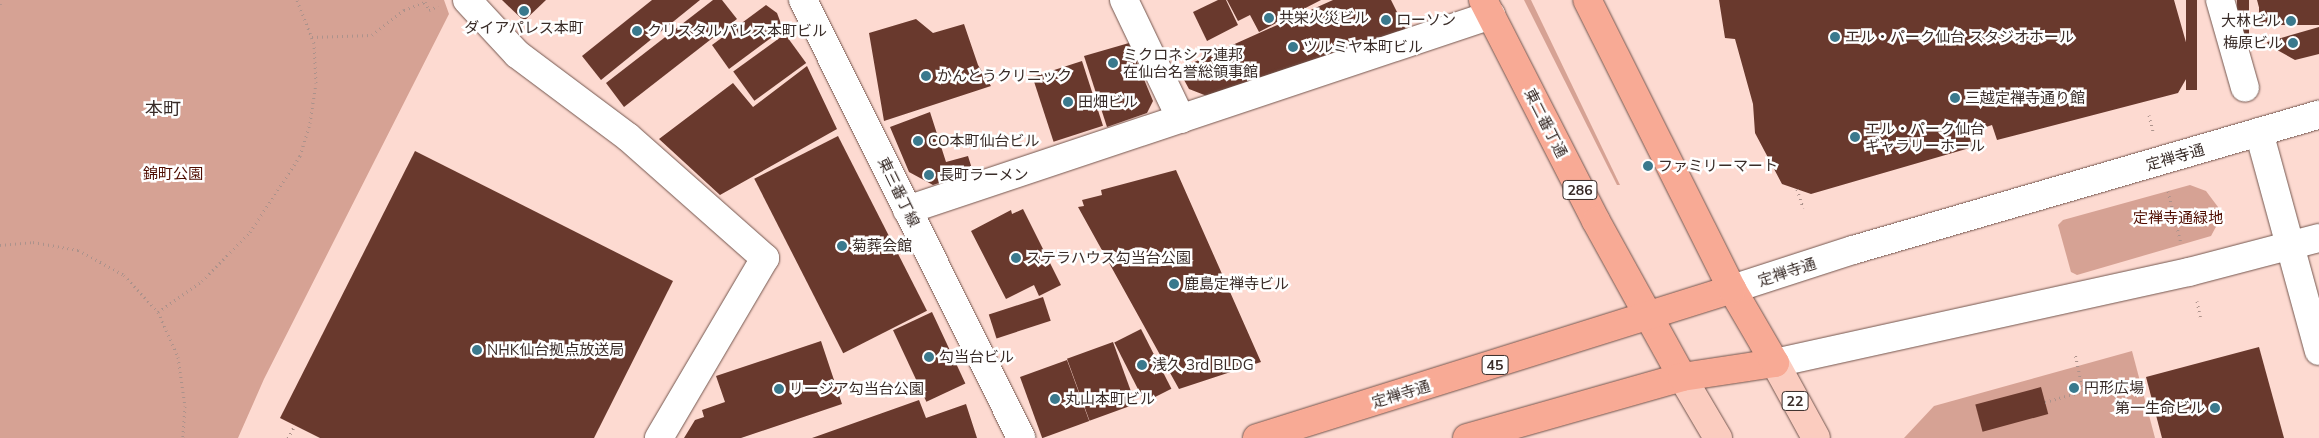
<!DOCTYPE html>
<html>
<head>
<meta charset="utf-8">
<style>
	body { margin:0 }
	#map { position:relative; width:2319px; height:438px; overflow:hidden; background:#fddad1; font-family:Mulish,"Noto Sans JP",sans-serif }
	div>[style] { position:absolute }
	[style*='--x'] { left:calc(var(--x)*1px); top:calc(var(--y)*1px); width:calc(var(--w)*1px); rotate:calc(var(--a)*1deg) }
	.green>* { inset:0; background:#d6a294 }
	.building>* { inset:0; background:#69392d; transform-origin:0 0 }
	.path>* { height:3px; margin-top:-1.5px; transform-origin:0; background:repeating-linear-gradient(90deg,#ac928b 0 1px,transparent 0 5px) }
	.roads { filter:drop-shadow(0 0 1px #73564e) drop-shadow(0 0 1px #73564e) }
	.street>* { height:28px; margin:-14px; padding:0 14px; transform-origin:14px; border-radius:14px; background:#fff }
	.secondary>* { height:28px; margin:-14px; padding:0 14px; transform-origin:14px; border-radius:14px; background:#fff }
	.primary>* { height:28px; margin:-14px; padding:0 14px; transform-origin:14px; border-radius:14px; background:#fbccbf }
	.highway>* { height:28px; margin:-14px; padding:0 14px; transform-origin:14px; border-radius:14px; background:#f8aa95 }
	.dots>* { width:14px; height:14px; translate:-50% -50%; box-sizing:border-box; border:2px solid #fff; border-radius:50% }
	span { translate:-50% -50%; white-space:nowrap; text-align:center; line-height:1.15; -webkit-text-stroke:5px #fff; paint-order:stroke }
	.shield-label span { padding:1px 4px; background:#fff; border:1px solid; border-radius:4px; -webkit-text-stroke-width:0 }
	.shield-label { font-size:14px; color:#392c28; font-weight:700 }
	.poi-label { font-size:15px; color:#392c28 }
	.left { translate:0 -50%; text-align:left }
	.right { translate:-100% -50%; text-align:right }
	.street-label { font-size:15px; color:#392c28 }
	.park-label { font-size:15px; color:#500d00 }
	.quarter-label { font-size:18px; color:#392c28 }
</style>
</head>
<body>
<div id="map">
	<div class="green">
		<i style="clip-path:polygon(0 0,444px 0,449px 14px,264px 379px,238px 438px,0 438px)"></i>
		<i style="clip-path:polygon(1524px 0,1531px 0,1620px 185px,1617px 185px)"></i>
		<i style="clip-path:polygon(2190px 185px,2206px 191px,2218px 207px,2218px 223px,2211px 236px,2077px 275px,2071px 272px,2058px 225px,2063px 220px)"></i>
		<i style="clip-path:polygon(2132px 351px,2155px 438px,1904px 438px,1934px 406px)"></i>
	</div>
	<div class="building">
		<i style="clip-path:polygon(502px 0,546px 0,524px 21px)"></i>
		<i style="clip-path:polygon(652px 0,700px 0,601px 80px,582px 56px)"></i>
		<i style="clip-path:polygon(713px 0,722px 0,737px 19px,624px 107px,606px 83px)"></i>
		<i style="clip-path:polygon(1218px 0,1226px 0,1238px 25px,1207px 41px,1193px 12px)"></i>
		<i style="clip-path:polygon(1227px 0,1321px 0,1259px 32px,1250px 15px,1238px 21px)"></i>
		<i style="clip-path:polygon(1333px 0,1391px 0,1407px 32px,1207px 96px,1189px 89px,1183px 78px,1187px 76px,1185px 70px,1192px 68px,1190px 64px)"></i>
		<i style="clip-path:polygon(1719px 0,2174px 0,2193px 67px,2178px 93px,1997px 140px,1992px 125px,1968px 133px,1973px 147px,1811px 194px,1782px 184px,1755px 133px,1753px 104px,1735px 39px,1725px 38px)"></i>
		<i style="left:2186px;top:0;width:11px;height:90px"></i>
		<i style="left:2237px;top:0;width:12px;height:75px"></i>
		<i style="clip-path:polygon(2257px 0,2310px 0,2310px 1px,2261px 15px)"></i>
		<i style="left:2319px;top:0;width:25px;height:60px;rotate:90deg"></i>
		<i style="clip-path:polygon(766px 5px,777px 13px,783px 29px,729px 69px,712px 45px)"></i>
		<i style="clip-path:polygon(916px 19px,933px 33px,964px 24px,978px 65px,991px 86px,884px 121px,869px 33px)"></i>
		<i style="clip-path:polygon(2319px 27px,2319px 54px,2295px 60px,2268px 45px,2267px 42px)"></i>
		<i style="left:785px;top:34px;width:36px;height:64px;rotate:54deg"></i>
		<i style="clip-path:polygon(1129px 43px,1153px 101px,1147px 113px,1107px 127px,1084px 56px)"></i>
		<i style="left:1082px;top:61px;width:68px;height:52px;rotate:72deg"></i>
		<i style="clip-path:polygon(807px 66px,837px 129px,720px 195px,659px 139px,733px 83px,753px 107px)"></i>
		<i style="clip-path:polygon(930px 112px,946px 162px,968px 156px,973px 172px,933px 185px,909px 172px,890px 127px)"></i>
		<i style="left:838px;top:136px;width:196px;height:94px;rotate:63deg"></i>
		<i style="clip-path:polygon(415px 151px,673px 281px,594px 438px,320px 438px,280px 418px)"></i>
		<i style="clip-path:polygon(1176px 170px,1261px 362px,1179px 389px,1078px 207px,1084px 206px,1082px 200px,1102px 195px,1101px 190px)"></i>
		<i style="clip-path:polygon(1023px 209px,1061px 285px,1039px 296px,1034px 285px,1006px 299px,971px 231px,1011px 210px,1012px 214px)"></i>
		<i style="left:1043px;top:297px;width:25px;height:57px;rotate:72deg"></i>
		<i style="left:932px;top:312px;width:79px;height:43px;rotate:65deg"></i>
		<i style="left:1141px;top:329px;width:67px;height:30px;rotate:63deg"></i>
		<i style="clip-path:polygon(821px 341px,842px 404px,741px 438px,684px 438px,695px 420px,704px 417px,702px 410px,725px 402px,716px 376px)"></i>
		<i style="left:1113px;top:342px;width:66px;height:49px;rotate:70deg"></i>
		<i style="clip-path:polygon(2259px 347px,2284px 438px,2162px 438px,2146px 377px)"></i>
		<i style="left:1067px;top:360px;width:65px;height:50px;rotate:70deg"></i>
		<i style="left:2041px;top:387px;width:28px;height:68px;rotate:75deg"></i>
		<i style="clip-path:polygon(919px 400px,926px 418px,966px 404px,977px 438px,812px 438px)"></i>
	</div>
	<div class="path">
		<i style="--x:0;--y:4;--w:4;--a:-63"></i>
		<i style="--x:312;--y:37;--w:60;--a:-1.9"></i>
		<i style="--x:372;--y:35;--w:41;--a:-38"></i>
		<i style="--x:404;--y:10;--w:22;--a:-21"></i>
		<i style="--x:425;--y:2;--w:9;--a:63"></i>
		<i style="--x:429;--y:10;--w:10;--a:-24"></i>
		<i style="--x:2149;--y:115;--w:16;--a:76"></i>
		<i style="--x:1797;--y:189;--w:20;--a:72"></i>
		<i style="--x:2168;--y:191;--w:54;--a:76"></i>
		<i style="--x:0;--y:245;--w:33;--a:-5"></i>
		<i style="--x:33;--y:242;--w:46;--a:10.1"></i>
		<i style="--x:78;--y:250;--w:52;--a:28.5"></i>
		<i style="--x:124;--y:275;--w:50;--a:47.4"></i>
		<i style="--x:158;--y:312;--w:49;--a:66"></i>
		<i style="--x:178;--y:357;--w:49;--a:81.9"></i>
		<i style="--x:185;--y:406;--w:32;--a:94"></i>
		<i style="--x:2197;--y:301;--w:19;--a:78"></i>
		<i style="--x:158;--y:312;--w:54;--a:-35.2"></i>
		<i style="--x:202;--y:281;--w:69;--a:-45.6"></i>
		<i style="--x:250;--y:232;--w:91;--a:-56.7"></i>
		<i style="--x:300;--y:156;--w:34;--a:-73"></i>
		<i style="--x:310;--y:123;--w:40;--a:-81.5"></i>
		<i style="--x:316;--y:83;--w:40;--a:-92.9"></i>
		<i style="--x:314;--y:43;--w:46;--a:-111.6"></i>
		<i style="--x:2045;--y:402;--w:40;--a:-16"></i>
		<i style="--x:2083;--y:391;--w:38;--a:-102"></i>
		<i style="--x:288;--y:438;--w:15;--a:-62"></i>
	</div>
	<div class="roads">
		<div class="street">
			<i style="--x:467;--y:0;--w:74;--a:47.2"></i>
			<i style="--x:517;--y:54;--w:139;--a:36.8"></i>
			<i style="--x:628;--y:137;--w:183;--a:41.5"></i>
			<i style="--x:765;--y:258;--w:209;--a:120.5"></i>
			<i style="--x:803;--y:0;--w:489;--a:63.5"></i>
			<i style="--x:1124;--y:0;--w:132;--a:64.4"></i>
			<i style="--x:2220;--y:0;--w:91;--a:74.1"></i>
			<i style="--x:2259;--y:132;--w:227;--a:74.7"></i>
			<i style="--x:907;--y:210;--w:616;--a:-18.46"></i>
		</div>
		<div class="secondary">
			<i style="--x:1732;--y:289;--w:127;--a:-17.9"></i>
			<i style="--x:1853;--y:250;--w:485;--a:-16.2"></i>
			<i style="--x:1775;--y:363;--w:424;--a:-12.4"></i>
			<i style="--x:2189;--y:272;--w:134;--a:-14.7"></i>
		</div>
		<div class="primary">
			<i style="--x:1775;--y:363;--w:85;--a:61.3"></i>
			<i style="--x:1682;--y:377;--w:71;--a:59.5"></i>
		</div>
		<div class="highway">
			<i style="--x:1483;--y:0;--w:248;--a:62.9"></i>
			<i style="--x:1596;--y:221;--w:178;--a:61.1"></i>
			<i style="--x:1257;--y:438;--w:498;--a:-17.4"></i>
			<i style="--x:1467;--y:438;--w:223;--a:-15.8"></i>
			<i style="--x:1682;--y:377;--w:94;--a:-8.6"></i>
			<i style="--x:1775;--y:363;--w:86;--a:-120.2"></i>
			<i style="--x:1732;--y:289;--w:323;--a:-116.6"></i>
		</div>
	</div>
	<div class="dots">
		<i style="left:524px;top:11px;background:#3a798d"></i>
		<i style="left:1269px;top:18px;background:#3a798d"></i>
		<i style="left:1386px;top:20px;background:#3a798d"></i>
		<i style="left:2291px;top:21px;background:#3a798d"></i>
		<i style="left:637px;top:31px;background:#3a798d"></i>
		<i style="left:1835px;top:37px;background:#3a798d"></i>
		<i style="left:2293px;top:43px;background:#3a798d"></i>
		<i style="left:1293px;top:47px;background:#3a798d"></i>
		<i style="left:1113px;top:63px;background:#3a798d"></i>
		<i style="left:926px;top:76px;background:#3a798d"></i>
		<i style="left:1955px;top:98px;background:#3a798d"></i>
		<i style="left:1068px;top:102px;background:#3a798d"></i>
		<i style="left:1855px;top:137px;background:#3a798d"></i>
		<i style="left:918px;top:141px;background:#3a798d"></i>
		<i style="left:1648px;top:166px;background:#3a798d"></i>
		<i style="left:929px;top:175px;background:#3a798d"></i>
		<i style="left:842px;top:246px;background:#3a798d"></i>
		<i style="left:1016px;top:258px;background:#3a798d"></i>
		<i style="left:1174px;top:284px;background:#3a798d"></i>
		<i style="left:477px;top:350px;background:#3a798d"></i>
		<i style="left:929px;top:357px;background:#3a798d"></i>
		<i style="left:1142px;top:365px;background:#3a798d"></i>
		<i style="left:2074px;top:388px;background:#3a798d"></i>
		<i style="left:779px;top:389px;background:#3a798d"></i>
		<i style="left:1055px;top:399px;background:#3a798d"></i>
		<i style="left:2215px;top:408px;background:#3a798d"></i>
	</div>
	<div class="shield-label">
		<span style="left:1580px;top:190px">286</span>
		<span style="left:1495px;top:365px">45</span>
		<span style="left:1795px;top:401px">22</span>
	</div>
	<div class="poi-label">
		<span class="left" style="left:1279px;top:18px">共栄火災ビル</span>
		<span class="left" style="left:1396px;top:20px">ローソン</span>
		<span class="right" style="left:2281px;top:21px">大林ビル</span>
		<span style="left:524px;top:28px">ダイアパレス本町</span>
		<span class="left" style="left:647px;top:31px">クリスタルパレス本町ビル</span>
		<span class="left" style="left:1845px;top:37px">エル・パーク仙台 スタジオホール</span>
		<span class="right" style="left:2283px;top:43px">梅原ビル</span>
		<span class="left" style="left:1303px;top:47px">ツルミヤ本町ビル</span>
		<span class="left" style="left:1123px;top:63px">ミクロネシア連邦<br>在仙台名誉総領事館</span>
		<span class="left" style="left:937px;top:76px">かんとうクリニック</span>
		<span class="left" style="left:1965px;top:98px">三越定禅寺通り館</span>
		<span class="left" style="left:1078px;top:102px">田畑ビル</span>
		<span class="left" style="left:1865px;top:137px">エル・パーク仙台<br>ギャラリーホール</span>
		<span class="left" style="left:928px;top:141px">CO本町仙台ビル</span>
		<span class="left" style="left:1658px;top:166px">ファミリーマート</span>
		<span class="left" style="left:939px;top:175px">長町ラーメン</span>
		<span class="left" style="left:852px;top:246px">菊葬会館</span>
		<span class="left" style="left:1026px;top:258px">ステラハウス勾当台公園</span>
		<span class="left" style="left:1184px;top:284px">鹿島定禅寺ビル</span>
		<span class="left" style="left:487px;top:350px">NHK仙台拠点放送局</span>
		<span class="left" style="left:939px;top:357px">勾当台ビル</span>
		<span class="left" style="left:1152px;top:365px">浅久 3rd BLDG</span>
		<span class="left" style="left:2084px;top:388px">円形広場</span>
		<span class="left" style="left:789px;top:389px">リージア勾当台公園</span>
		<span class="left" style="left:1065px;top:399px">丸山本町ビル</span>
		<span class="right" style="left:2205px;top:408px">第一生命ビル</span>
	</div>
	<div class="street-label">
		<span style="left:1546px;top:123px;rotate:63deg">東二番丁通</span>
		<span style="left:2175px;top:157px;rotate:-16deg">定禅寺通</span>
		<span style="left:899px;top:192px;rotate:64deg">東三番丁線</span>
		<span style="left:1787px;top:272px;rotate:-18deg">定禅寺通</span>
		<span style="left:1401px;top:394px;rotate:-17deg">定禅寺通</span>
	</div>
	<div class="park-label">
		<span style="left:173px;top:174px">錦町公園</span>
		<span style="left:2178px;top:218px">定禅寺通緑地</span>
	</div>
	<div class="quarter-label">
		<span style="left:163px;top:109px">本町</span>
	</div>
</div>
</body>
</html>
